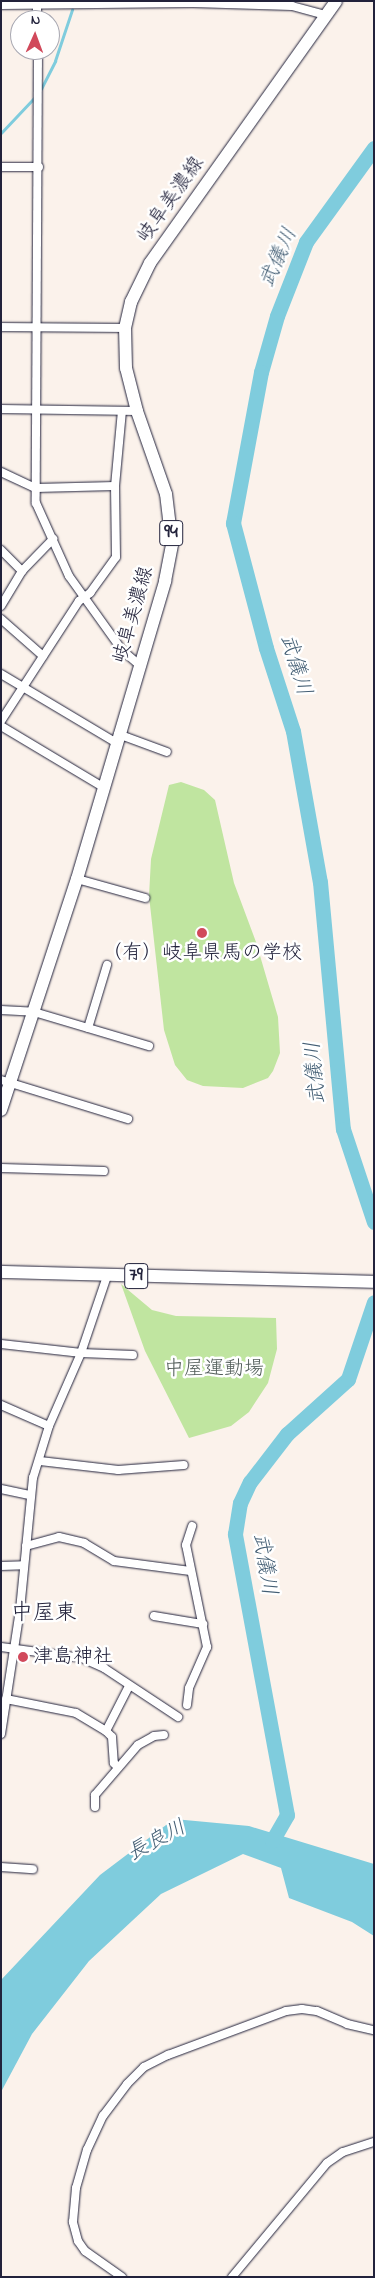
<!DOCTYPE html>
<html>
<head>
<meta charset="utf-8">
<style>
	body { margin:0 }
	#map { position:relative; width:375px; height:2278px; overflow:hidden; background:#fbf2eb; font-family:"Indie Flower","Klee One",sans-serif }
	div>[style] { position:absolute }
	[style*='--x'] { left:calc(var(--x)*1px); top:calc(var(--y)*1px); width:calc(var(--w)*1px); rotate:calc(var(--a)*1deg) }
	.green>* { inset:0; background:#c0e5a0 }
	.water>* { inset:0; background:#7fccdd }
	.stream>* { height:2.5px; margin:-1.25px; padding:0 1.25px; transform-origin:1.25px; border-radius:1.25px; background:#7fccdd }
	.river>* { height:15px; margin:-7.5px; padding:0 7.5px; transform-origin:7.5px; border-radius:7.5px; background:#7fccdd }
	.roads { filter:drop-shadow(0 0 1px #22223b) drop-shadow(0 0 1px #22223b) }
	.street>* { height:8px; margin:-4px; padding:0 4px; transform-origin:4px; border-radius:4px; background:#fff }
	.primary>* { height:12px; margin:-6px; padding:0 6px; transform-origin:6px; border-radius:6px; background:#fff }
	.dots>* { width:14px; height:14px; translate:-50% -50%; box-sizing:border-box; border:2px solid #fff; border-radius:50% }
	span { translate:-50% -50%; white-space:nowrap; text-align:center; line-height:1.15; -webkit-text-stroke:5px #fff; paint-order:stroke }
	.shield-label span { padding:1px 4px; background:#fff; border:1px solid; border-radius:4px; -webkit-text-stroke-width:0 }
	.shield-label { font-size:19px; color:#22223b; font-weight:700 }
	.street-label { font-size:20px; color:#22223b }
	.poi-label { font-size:20px; color:#22223b }
	.left { translate:0 -50%; text-align:left }
	.park-label { font-size:20px; color:#515c59 }
	.water-label { font-size:21px; color:#435e74; font-style:italic }
	.quarter-label { font-size:22px; color:#22223b }
	.frame { position:absolute; inset:0; border:2px solid #22223b; pointer-events:none }
	.north { position:absolute; left:10px; top:10px; width:50px; height:50px; box-sizing:border-box; background:#fff; border:1px solid #a7a7b1; border-radius:50%; rotate:2deg; font-size:14px; font-weight:700; line-height:20px; text-align:center; color:#22223b }
	.north::after { content:''; display:block; margin:auto; width:18px; height:22px; background:#d1495b; clip-path:polygon(50% 0,100% 100%,50% 72%,0 100%) }
</style>
</head>
<body>
<div id="map">
	<div class="green">
		<i style="clip-path:polygon(181px 782px,204px 790px,215px 800px,234px 883px,256px 942px,278px 1017px,280px 1053px,273px 1071px,268px 1078px,243px 1088px,203px 1086px,187px 1080px,175px 1065px,164px 1030px,149px 896px,151px 859px,169px 785px)"></i>
		<i style="clip-path:polygon(121px 1284px,152px 1310px,176px 1316px,276px 1318px,277px 1349px,268px 1383px,249px 1412px,231px 1426px,189px 1438px,145px 1351px)"></i>
	</div>
	<div class="water">
		<i style="clip-path:polygon(174px 1819px,249px 1826px,374px 1864px,374px 1936px,352px 1922px,289px 1898px,281px 1868px,243px 1854px,161px 1894px,89px 1961px,32px 2034px,1px 2092px,1px 1980px,100px 1875px)"></i>
	</div>
	<div class="stream">
		<i style="--x:41;--y:89;--w:31;--a:-63"></i>
		<i style="--x:55;--y:61;--w:54;--a:-71.6"></i>
		<i style="--x:1;--y:133;--w:51;--a:-46.6"></i>
	</div>
	<div class="river">
		<i style="--x:374;--y:148;--w:116;--a:125.9"></i>
		<i style="--x:306;--y:242;--w:79;--a:111.4"></i>
		<i style="--x:277;--y:316;--w:58;--a:105.9"></i>
		<i style="--x:261;--y:372;--w:154;--a:100.5"></i>
		<i style="--x:233;--y:523;--w:129;--a:75.2"></i>
		<i style="--x:266;--y:648;--w:87;--a:72"></i>
		<i style="--x:293;--y:731;--w:153;--a:79.9"></i>
		<i style="--x:320;--y:882;--w:248;--a:84.7"></i>
		<i style="--x:343;--y:1129;--w:98;--a:71.6"></i>
		<i style="--x:272;--y:1841;--w:30;--a:-60"></i>
		<i style="--x:287;--y:1815;--w:286;--a:-100.5"></i>
		<i style="--x:235;--y:1534;--w:31;--a:-81"></i>
		<i style="--x:240;--y:1503;--w:23;--a:-65"></i>
		<i style="--x:250;--y:1482;--w:61;--a:-52.4"></i>
		<i style="--x:287;--y:1434;--w:82;--a:-42"></i>
		<i style="--x:348;--y:1379;--w:81;--a:-71.3"></i>
	</div>
	<div class="roads">
		<div class="street">
			<i style="--x:37;--y:1;--w:19;--a:90"></i>
			<i style="--x:1;--y:5;--w:192;--a:-0.6"></i>
			<i style="--x:193;--y:3;--w:99;--a:1.7"></i>
			<i style="--x:292;--y:6;--w:34;--a:15"></i>
			<i style="--x:38;--y:50;--w:453;--a:90.3"></i>
			<i style="--x:36;--y:503;--w:80;--a:65.7"></i>
			<i style="--x:69;--y:576;--w:91;--a:54.4"></i>
			<i style="--x:122;--y:650;--w:23;--a:41"></i>
			<i style="--x:1;--y:167;--w:38;--a:0"></i>
			<i style="--x:1;--y:327;--w:124;--a:0.5"></i>
			<i style="--x:1;--y:409;--w:136;--a:0.8"></i>
			<i style="--x:1;--y:472;--w:38;--a:25"></i>
			<i style="--x:36;--y:488;--w:79;--a:-1.5"></i>
			<i style="--x:1;--y:550;--w:30;--a:45"></i>
			<i style="--x:1;--y:606;--w:41;--a:-59"></i>
			<i style="--x:22;--y:571;--w:45;--a:-45.9"></i>
			<i style="--x:1;--y:619;--w:56;--a:41.4"></i>
			<i style="--x:1;--y:674;--w:133;--a:30.8"></i>
			<i style="--x:1;--y:721;--w:143;--a:-57"></i>
			<i style="--x:79;--y:601;--w:14;--a:-36"></i>
			<i style="--x:90;--y:593;--w:44;--a:-54.2"></i>
			<i style="--x:116;--y:557;--w:71;--a:-90.8"></i>
			<i style="--x:115;--y:486;--w:75;--a:-84.7"></i>
			<i style="--x:1;--y:726;--w:119;--a:30.9"></i>
			<i style="--x:118;--y:734;--w:52;--a:20.2"></i>
			<i style="--x:77;--y:879;--w:71;--a:15.6"></i>
			<i style="--x:1;--y:1010;--w:33;--a:3"></i>
			<i style="--x:34;--y:1012;--w:120;--a:16.5"></i>
			<i style="--x:88;--y:1028;--w:66;--a:-73.2"></i>
			<i style="--x:1;--y:1080;--w:133;--a:17.1"></i>
			<i style="--x:1;--y:1168;--w:103;--a:1.7"></i>
			<i style="--x:1;--y:1344;--w:81;--a:6.4"></i>
			<i style="--x:81;--y:1353;--w:52;--a:2.2"></i>
			<i style="--x:1;--y:1405;--w:52;--a:23.6"></i>
			<i style="--x:40;--y:1461;--w:79;--a:6.6"></i>
			<i style="--x:118;--y:1470;--w:66;--a:-4.3"></i>
			<i style="--x:1;--y:1489;--w:29;--a:12"></i>
			<i style="--x:26;--y:1546;--w:34;--a:-15"></i>
			<i style="--x:59;--y:1537;--w:26;--a:13"></i>
			<i style="--x:84;--y:1543;--w:35;--a:31"></i>
			<i style="--x:114;--y:1561;--w:77;--a:7.5"></i>
			<i style="--x:1;--y:1566;--w:23;--a:-2"></i>
			<i style="--x:154;--y:1616;--w:50;--a:9.3"></i>
			<i style="--x:1;--y:1647;--w:82;--a:7.7"></i>
			<i style="--x:82;--y:1658;--w:24;--a:24"></i>
			<i style="--x:104;--y:1668;--w:89;--a:33.5"></i>
			<i style="--x:6;--y:1699;--w:71;--a:11.3"></i>
			<i style="--x:76;--y:1713;--w:35;--a:31"></i>
			<i style="--x:106;--y:1731;--w:51;--a:-62.9"></i>
			<i style="--x:187;--y:1705;--w:17;--a:-83"></i>
			<i style="--x:189;--y:1688;--w:45;--a:-66.3"></i>
			<i style="--x:207;--y:1647;--w:104;--a:-101.6"></i>
			<i style="--x:186;--y:1545;--w:20;--a:-72"></i>
			<i style="--x:106;--y:1731;--w:8;--a:45"></i>
			<i style="--x:112;--y:1737;--w:26;--a:86"></i>
			<i style="--x:114;--y:1763;--w:6;--a:51"></i>
			<i style="--x:1;--y:1734;--w:125;--a:-81.3"></i>
			<i style="--x:20;--y:1610;--w:133;--a:-84.4"></i>
			<i style="--x:33;--y:1478;--w:54;--a:-72.9"></i>
			<i style="--x:49;--y:1426;--w:80;--a:-66.3"></i>
			<i style="--x:81;--y:1353;--w:81;--a:-71.3"></i>
			<i style="--x:95;--y:1807;--w:12;--a:-90"></i>
			<i style="--x:95;--y:1795;--w:66;--a:-49.3"></i>
			<i style="--x:138;--y:1745;--w:18;--a:-29"></i>
			<i style="--x:154;--y:1736;--w:10;--a:-6"></i>
			<i style="--x:1;--y:1867;--w:32;--a:4"></i>
			<i style="--x:122;--y:2277;--w:45;--a:-144.9"></i>
			<i style="--x:85;--y:2251;--w:12;--a:-125"></i>
			<i style="--x:78;--y:2241;--w:20;--a:-105"></i>
			<i style="--x:73;--y:2222;--w:34;--a:-85"></i>
			<i style="--x:76;--y:2188;--w:40;--a:-74"></i>
			<i style="--x:87;--y:2150;--w:38;--a:-65"></i>
			<i style="--x:103;--y:2116;--w:40;--a:-53"></i>
			<i style="--x:127;--y:2084;--w:24;--a:-45"></i>
			<i style="--x:144;--y:2067;--w:27;--a:-27"></i>
			<i style="--x:168;--y:2055;--w:126;--a:-20.4"></i>
			<i style="--x:286;--y:2011;--w:16;--a:-7"></i>
			<i style="--x:302;--y:2009;--w:15;--a:8"></i>
			<i style="--x:317;--y:2011;--w:33;--a:23"></i>
			<i style="--x:347;--y:2024;--w:28;--a:13"></i>
			<i style="--x:232;--y:2277;--w:148;--a:-50.2"></i>
			<i style="--x:327;--y:2163;--w:19;--a:-35"></i>
			<i style="--x:343;--y:2152;--w:33;--a:-18"></i>
		</div>
		<div class="primary">
			<i style="--x:1;--y:1110;--w:243;--a:-71.8"></i>
			<i style="--x:77;--y:879;--w:311;--a:-73.5"></i>
			<i style="--x:165;--y:581;--w:38;--a:-79"></i>
			<i style="--x:172;--y:544;--w:50;--a:-96.8"></i>
			<i style="--x:166;--y:494;--w:88;--a:-109.3"></i>
			<i style="--x:137;--y:411;--w:44;--a:-104.3"></i>
			<i style="--x:126;--y:368;--w:40;--a:-91.4"></i>
			<i style="--x:125;--y:328;--w:27;--a:-77"></i>
			<i style="--x:131;--y:302;--w:43;--a:-64"></i>
			<i style="--x:150;--y:263;--w:321;--a:-54.6"></i>
			<i style="--x:1;--y:1272;--w:373;--a:1.5"></i>
		</div>
	</div>
	<div class="dots">
		<i style="left:202px;top:933px;background:#d1495b"></i>
		<i style="left:23px;top:1657px;background:#d1495b"></i>
	</div>
	<div class="shield-label">
		<span style="left:171px;top:533px">94</span>
		<span style="left:136px;top:1276px">79</span>
	</div>
	<div class="street-label">
		<span style="left:171px;top:200px;rotate:-55deg">岐阜美濃線</span>
		<span style="left:134px;top:615px;rotate:-74deg">岐阜美濃線</span>
	</div>
	<div class="poi-label">
		<span style="left:202px;top:953px">（有）岐阜県馬の学校</span>
		<span class="left" style="left:33px;top:1657px">津島神社</span>
	</div>
	<div class="park-label">
		<span style="left:214px;top:1369px">中屋運動場</span>
	</div>
	<div class="water-label">
		<span style="left:279px;top:258px;rotate:-66deg">武儀川</span>
		<span style="left:295px;top:665px;rotate:73deg">武儀川</span>
		<span style="left:316px;top:1073px;rotate:-95deg">武儀川</span>
		<span style="left:264px;top:1564px;rotate:81deg">武儀川</span>
		<span style="left:157px;top:1841px;rotate:-28deg">長良川</span>
	</div>
	<div class="quarter-label">
		<span style="left:44px;top:1615px">中屋東</span>
	</div>
	<div class="frame"></div>
	<div class="north">N</div>
</div>
</body>
</html>
